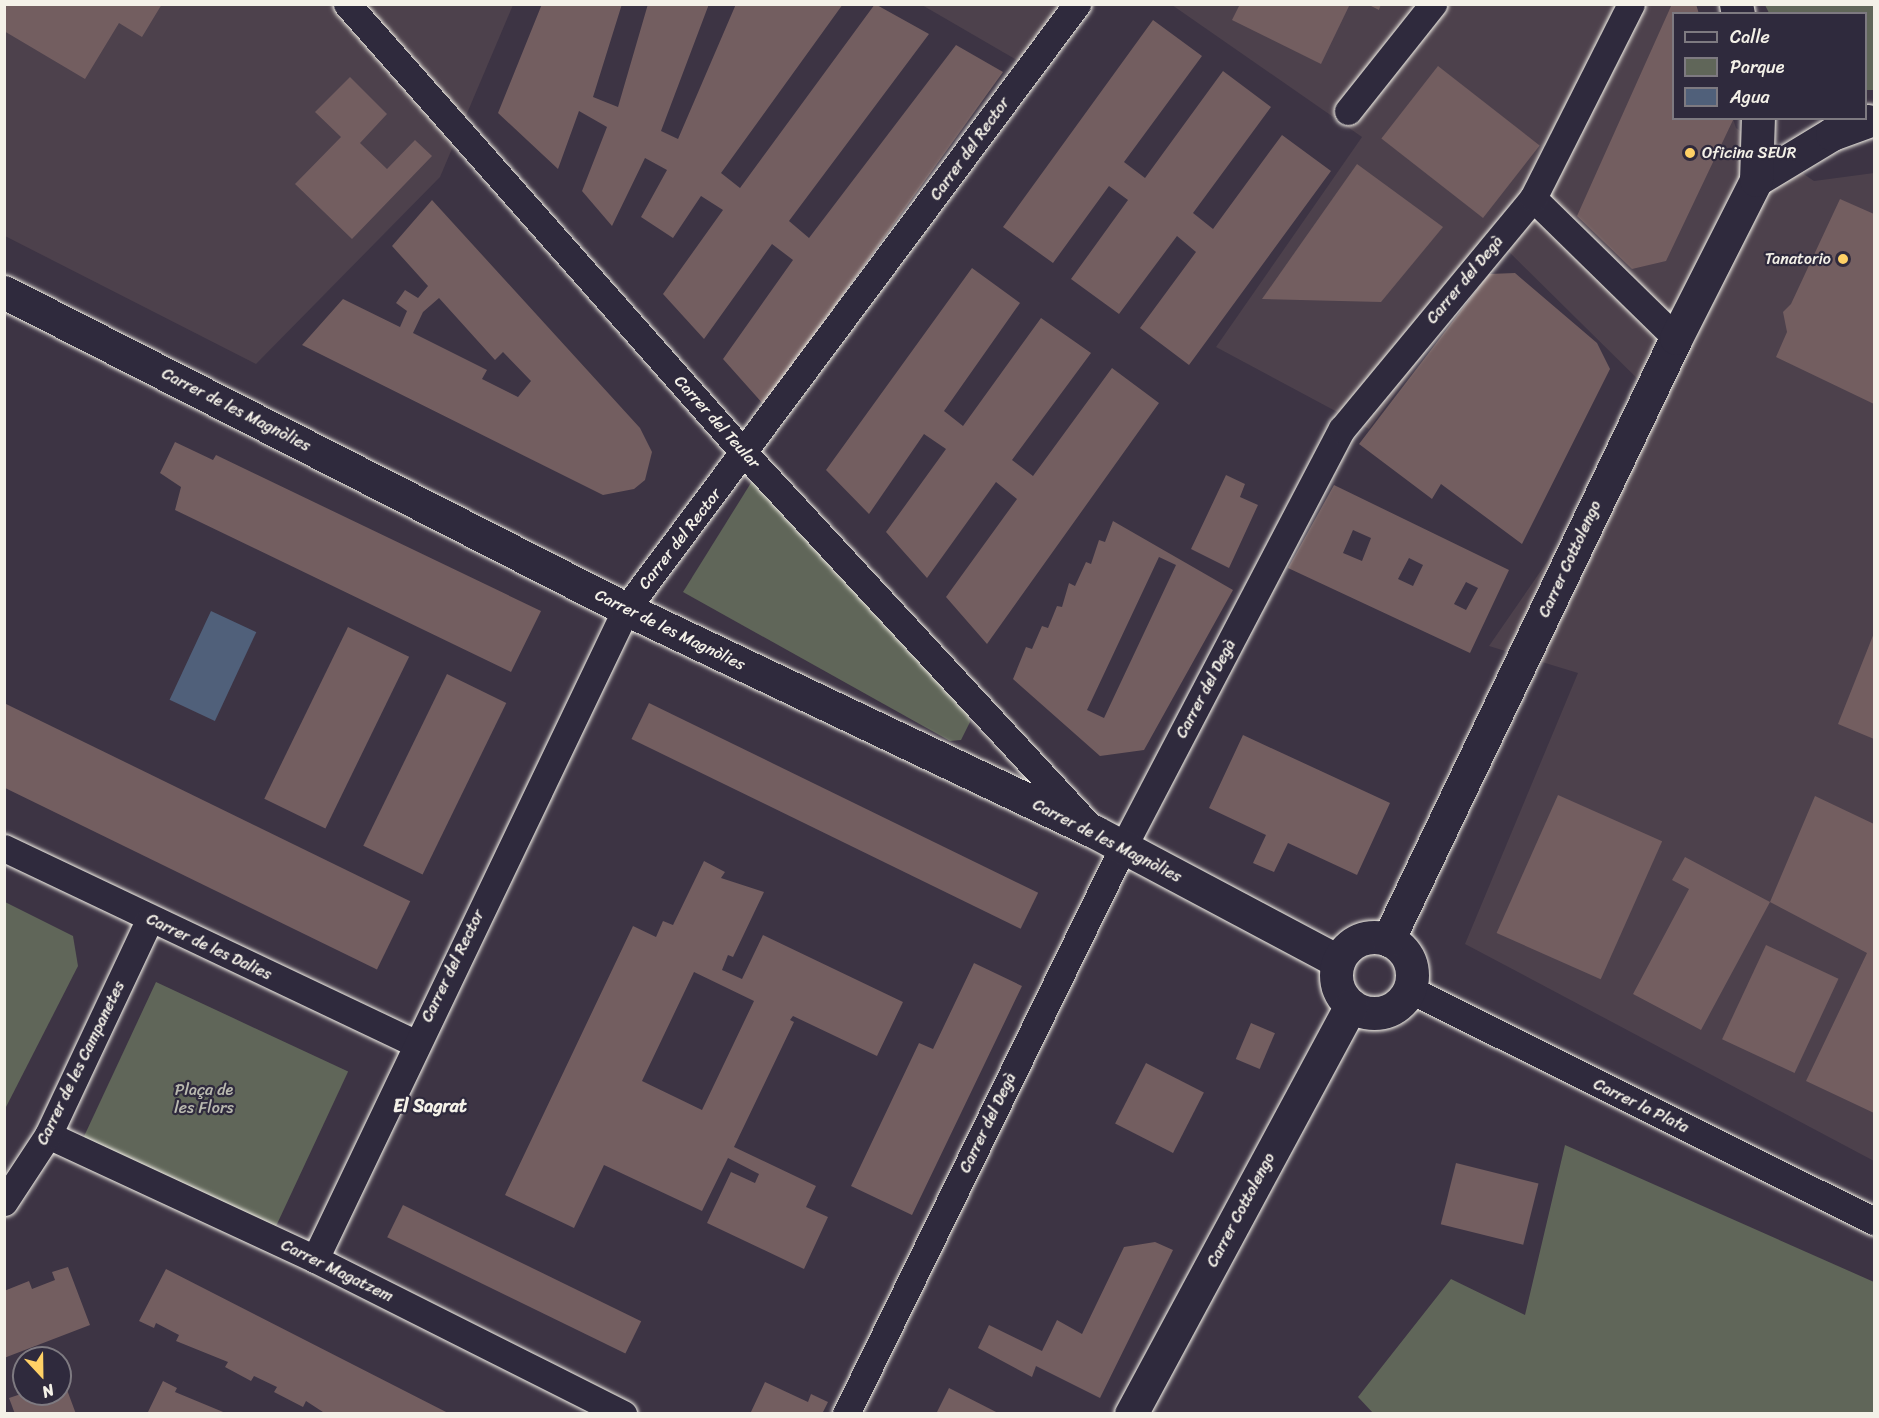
<!DOCTYPE html>
<html>
<head>
<meta charset="utf-8">
<style>
	body { margin:0 }
	#map { position:relative; width:1879px; height:1418px; overflow:hidden; background:#3d3444; font-family:Sriracha,sans-serif }
	div>[style] { position:absolute }
	[style*='--x'] { left:calc(var(--x)*1px); top:calc(var(--y)*1px); width:calc(var(--w)*1px); rotate:calc(var(--a)*1deg) }
	.built>* { inset:0; background:#4d414c }
	.green>* { inset:0; background:#606659; transform-origin:0 0 }
	.water>* { inset:0; background:#50607a; transform-origin:0 0 }
	.building>* { inset:0; background:#735e60; transform-origin:0 0 }
	.roads { filter:drop-shadow(0 0 2px #f4f1e8) drop-shadow(0 0 2px #f4f1e8) }
	.street>* { height:27px; margin:-13.5px; padding:0 13.5px; transform-origin:13.5px; border-radius:13.5px; background:#2f2a3d }
	.secondary>* { height:33px; margin:-16.5px; padding:0 16.5px; transform-origin:16.5px; border-radius:16.5px; background:#2f2a3d }
	.secondary>.ring { margin:-16.5px; padding:0; box-sizing:content-box; background:none; border:33px solid #2f2a3d; border-radius:50% }
	.dots>* { width:16px; height:16px; translate:-50% -50%; box-sizing:border-box; border:3px solid #2f2a3d; border-radius:50% }
	span { translate:-50% -50%; white-space:nowrap; text-align:center; line-height:1.15; -webkit-text-stroke:4.5px #2f2a3d; paint-order:stroke }
	.street-label { font-size:16px; color:#f4f1e8 }
	.poi-label { font-size:16px; color:#f4f1e8 }
	.left { translate:0 -50%; text-align:left }
	.right { translate:-100% -50%; text-align:right }
	.park-label { font-size:16px; color:#b9b9af }
	.neighbourhood-label { font-size:18px; color:#f4f1e8; font-weight:700 }
	.frame { position:absolute; inset:0; border:6px solid #f4f1e8; pointer-events:none }
	.legend { position:absolute; left:1672px; top:12px; width:195px; height:108px; box-sizing:border-box; background:#2f2a3d; border:2px solid #7e7a81; margin:0; padding:8px 10px; list-style:none; font-size:18px; color:#f4f1e8 }
	.legend li { display:flex; align-items:center; gap:12px; height:30px }
	.legend b { width:30px; border:2px solid #7e7a81 }
	.north { position:absolute; left:12px; top:1346px; width:60px; height:60px; box-sizing:border-box; background:#2f2a3d; border:2px solid #7e7a81; border-radius:50%; rotate:158deg; font-size:16px; font-weight:700; line-height:24px; text-align:center; color:#f4f1e8 }
	.north::after { content:''; display:block; margin:auto; width:21px; height:27px; background:#ffd166; clip-path:polygon(50% 0,100% 100%,50% 72%,0 100%) }
</style>
</head>
<body>
<div id="map">
	<div class="built">
		<i style="clip-path:polygon(4px 5px,513px 5px,440px 177px,256px 364px,5px 236px)"></i>
		<i style="clip-path:polygon(922px 5px,1094px 5px,1029px 67px)"></i>
		<i style="clip-path:polygon(1172px 5px,1693px 5px,1674px 14px,1674px 118px,1733px 119px,1736px 128px,1814px 181px,1874px 173px,1874px 1161px,1465px 944px,1578px 673px,1489px 646px,1659px 400px,1503px 246px,1369px 429px,1216px 347px,1362px 137px)"></i>
	</div>
	<div class="green">
		<i style="clip-path:polygon(1765px 5px,1874px 5px,1874px 90px,1866px 90px,1866px 14px,1769px 13px)"></i>
		<i style="clip-path:polygon(754px 478px,966px 705px,970px 722px,961px 740px,950px 741px,683px 592px)"></i>
		<i style="clip-path:polygon(5px 902px,73px 936px,78px 966px,5px 1109px)"></i>
		<i style="left:156px;top:982px;width:212px;height:171px;rotate:25deg"></i>
		<i style="clip-path:polygon(1565px 1145px,1874px 1282px,1874px 1413px,1373px 1413px,1358px 1397px,1451px 1279px,1525px 1315px)"></i>
	</div>
	<div class="water">
		<i style="left:211px;top:611px;width:50px;height:98px;rotate:25deg"></i>
	</div>
	<div class="building">
		<i style="clip-path:polygon(4px 4px,162px 4px,142px 37px,119px 23px,85px 79px,4px 31px)"></i>
		<i style="clip-path:polygon(542px 4px,622px 4px,593px 97px,618px 107px,648px 4px,709px 4px,661px 131px,678px 139px,736px 4px,843px 4px,721px 173px,740px 188px,875px 4px,929px 34px,789px 221px,809px 238px,956px 45px,1003px 72px,764px 405px,723px 359px,793px 260px,772px 244px,704px 339px,663px 294px,723px 210px,701px 196px,673px 238px,641px 217px,667px 170px,645px 158px,612px 226px,582px 191px,607px 127px,579px 111px,558px 169px,498px 113px)"></i>
		<i style="clip-path:polygon(1240px 4px,1350px 4px,1321px 64px,1232px 20px)"></i>
		<i style="clip-path:polygon(1367px 4px,1381px 4px,1379px 10px)"></i>
		<i style="clip-path:polygon(1672px 4px,1696px 4px,1699px 14px,1674px 14px,1674px 118px,1734px 118px,1666px 261px,1632px 269px,1577px 216px)"></i>
		<i style="clip-path:polygon(1153px 20px,1202px 56px,1124px 162px,1145px 178px,1223px 71px,1271px 107px,1193px 213px,1213px 229px,1282px 135px,1331px 171px,1189px 365px,1140px 328px,1196px 252px,1177px 236px,1119px 314px,1071px 279px,1128px 200px,1109px 186px,1053px 263px,1003px 227px)"></i>
		<i style="left:1438px;top:66px;width:129px;height:92px;rotate:38deg"></i>
		<i style="clip-path:polygon(350px 77px,387px 114px,360px 143px,387px 169px,415px 140px,432px 156px,352px 239px,295px 184px,341px 137px,315px 112px)"></i>
		<i style="clip-path:polygon(1357px 164px,1443px 227px,1381px 302px,1262px 299px)"></i>
		<i style="clip-path:polygon(1840px 199px,1874px 214px,1874px 404px,1776px 357px,1787px 332px,1783px 312px,1791px 304px)"></i>
		<i style="clip-path:polygon(evenodd,432px 200px,640px 428px,652px 452px,645px 480px,634px 489px,603px 495px,302px 345px,343px 299px,400px 327px,407px 311px,396px 303px,405px 290px,418px 298px,428px 286px,392px 246px,432px 200px,439px 298px,495px 360px,503px 352px,531px 381px,518px 397px,482px 379px,487px 370px,413px 333px,423px 312px,439px 298px)"></i>
		<i style="clip-path:polygon(972px 268px,1020px 303px,944px 411px,963px 426px,1041px 318px,1091px 353px,1012px 460px,1033px 476px,1112px 368px,1159px 403px,987px 644px,946px 597px,1017px 499px,996px 482px,927px 578px,886px 532px,946px 449px,924px 434px,869px 514px,826px 470px)"></i>
		<i style="clip-path:polygon(1515px 273px,1597px 343px,1610px 369px,1522px 544px,1441px 484px,1432px 499px,1359px 444px,1489px 274px)"></i>
		<i style="clip-path:polygon(175px 442px,213px 460px,216px 455px,541px 611px,511px 672px,175px 510px,181px 487px,160px 473px)"></i>
		<i style="clip-path:polygon(1226px 475px,1245px 484px,1240px 497px,1258px 505px,1229px 568px,1191px 549px)"></i>
		<i style="clip-path:polygon(evenodd,1334px 485px,1509px 570px,1470px 653px,1288px 568px,1334px 485px,1353px 530px,1371px 538px,1362px 561px,1343px 553px,1353px 530px,1334px 485px,1409px 558px,1423px 565px,1413px 586px,1398px 579px,1409px 558px,1334px 485px,1466px 582px,1478px 588px,1466px 610px,1454px 604px,1466px 582px)"></i>
		<i style="clip-path:polygon(evenodd,1113px 521px,1233px 590px,1144px 750px,1100px 756px,1013px 679px,1026px 647px,1032px 649px,1042px 626px,1048px 628px,1057px 606px,1062px 607px,1069px 583px,1075px 586px,1086px 562px,1091px 564px,1099px 540px,1105px 542px,1113px 521px,1159px 557px,1176px 565px,1104px 718px,1087px 710px,1159px 557px)"></i>
		<i style="left:348px;top:627px;width:68px;height:191px;rotate:26deg"></i>
		<i style="clip-path:polygon(1874px 633px,1874px 739px,1838px 724px)"></i>
		<i style="left:447px;top:674px;width:66px;height:191px;rotate:26deg"></i>
		<i style="left:4px;top:703px;width:452px;height:76px;rotate:26deg"></i>
		<i style="left:649px;top:703px;width:433px;height:40px;rotate:26deg"></i>
		<i style="clip-path:polygon(1243px 735px,1390px 803px,1357px 875px,1288px 843px,1274px 872px,1253px 863px,1266px 835px,1209px 808px)"></i>
		<i style="left:1558px;top:795px;width:114px;height:151px;rotate:24deg"></i>
		<i style="clip-path:polygon(1815px 796px,1874px 824px,1874px 1113px,1806px 1081px,1867px 953px,1770px 902px,1701px 1030px,1633px 994px,1689px 889px,1672px 880px,1685px 857px,1770px 902px)"></i>
		<i style="clip-path:polygon(evenodd,704px 861px,725px 872px,721px 878px,764px 892px,733px 957px,728px 955px,722px 970px,742px 979px,763px 935px,903px 1002px,877px 1056px,793px 1016px,790px 1020px,794px 1022px,734px 1147px,816px 1186px,806px 1207px,828px 1217px,804px 1269px,707px 1223px,731px 1172px,755px 1183px,759px 1174px,728px 1158px,702px 1211px,604px 1165px,574px 1228px,505px 1195px,633px 926px,656px 937px,663px 921px,673px 925px,704px 861px,694px 972px,754px 1001px,702px 1110px,642px 1081px,694px 972px)"></i>
		<i style="left:1766px;top:945px;width:80px;height:104px;rotate:25deg"></i>
		<i style="clip-path:polygon(974px 963px,1022px 986px,912px 1215px,851px 1186px,919px 1043px,933px 1049px)"></i>
		<i style="left:1251px;top:1023px;width:26px;height:39px;rotate:23deg"></i>
		<i style="left:1146px;top:1063px;width:65px;height:68px;rotate:27deg"></i>
		<i style="left:1456px;top:1163px;width:85px;height:63px;rotate:14deg"></i>
		<i style="left:403px;top:1205px;width:265px;height:36px;rotate:26deg"></i>
		<i style="clip-path:polygon(1155px 1242px,1173px 1250px,1100px 1398px,1036px 1366px,1032px 1377px,978px 1348px,989px 1325px,1042px 1351px,1057px 1320px,1082px 1334px,1124px 1247px)"></i>
		<i style="clip-path:polygon(68px 1267px,90px 1325px,4px 1358px,4px 1291px,29px 1281px,32px 1289px,55px 1280px,52px 1272px)"></i>
		<i style="clip-path:polygon(166px 1269px,450px 1414px,326px 1414px,306px 1401px,303px 1407px,274px 1392px,277px 1387px,254px 1376px,251px 1381px,225px 1367px,228px 1362px,176px 1341px,179px 1335px,156px 1323px,154px 1328px,139px 1321px)"></i>
		<i style="clip-path:polygon(63px 1379px,76px 1414px,15px 1414px,9px 1398px,24px 1393px,60px 1394px)"></i>
		<i style="clip-path:polygon(163px 1381px,177px 1388px,175px 1392px,228px 1414px,147px 1414px)"></i>
		<i style="clip-path:polygon(765px 1382px,808px 1402px,811px 1394px,828px 1402px,822px 1414px,750px 1414px)"></i>
		<i style="clip-path:polygon(949px 1388px,1000px 1414px,936px 1414px)"></i>
	</div>
	<div class="roads">
		<div class="street">
			<i style="--x:347;--y:4;--w:601;--a:48.51"></i>
			<i style="--x:745;--y:454;--w:508;--a:47.23"></i>
			<i style="--x:1348;--y:111;--w:137;--a:-51.5"></i>
			<i style="--x:1533;--y:198;--w:200;--a:44.4"></i>
			<i style="--x:4;--y:848;--w:455;--a:25.4"></i>
			<i style="--x:1409;--y:989;--w:520;--a:26.52"></i>
			<i style="--x:48;--y:1135;--w:294;--a:24.9"></i>
			<i style="--x:315;--y:1259;--w:345;--a:26.7"></i>
			<i style="--x:4;--y:1202;--w:80;--a:-56.7"></i>
			<i style="--x:48;--y:1135;--w:238;--a:-64.8"></i>
			<i style="--x:315;--y:1259;--w:721;--a:-64.43"></i>
			<i style="--x:626;--y:609;--w:755;--a:-53.3"></i>
			<i style="--x:846;--y:1414;--w:629;--a:-63.96"></i>
			<i style="--x:1122;--y:849;--w:474;--a:-62.4"></i>
			<i style="--x:1342;--y:429;--w:300;--a:-50.4"></i>
			<i style="--x:1533;--y:198;--w:217;--a:-63.2"></i>
		</div>
		<div class="secondary">
			<i style="--x:1736;--y:4;--w:10;--a:79"></i>
			<i style="--x:1756;--y:180;--w:89;--a:-31.2"></i>
			<i style="--x:1832;--y:134;--w:38;--a:-20"></i>
			<i style="--x:4;--y:292;--w:698;--a:27.01"></i>
			<i style="--x:626;--y:609;--w:519;--a:25.43"></i>
			<i style="--x:1095;--y:832;--w:275;--a:28"></i>
			<i class="ring" style="left:1336px;top:937px;width:43px;height:43px"></i>
			<i style="--x:1388;--y:940;--w:667;--a:-64.43"></i>
			<i style="--x:1676;--y:338;--w:177;--a:-63.1"></i>
			<i style="--x:1756;--y:180;--w:62;--a:-88.2"></i>
			<i style="--x:1131;--y:1414;--w:464;--a:-61.7"></i>
		</div>
	</div>
	<div class="dots">
		<i style="left:1690px;top:153px;background:#ffd166"></i>
		<i style="left:1843px;top:259px;background:#ffd166"></i>
	</div>
	<div class="street-label">
		<span style="left:970px;top:149px;rotate:-54deg">Carrer del Rector</span>
		<span style="left:1465px;top:280px;rotate:-50deg">Carrer del Degà</span>
		<span style="left:236px;top:410px;rotate:27deg">Carrer de les Magnòlies</span>
		<span style="left:717px;top:422px;rotate:48deg">Carrer del Teular</span>
		<span style="left:680px;top:539px;rotate:-52deg">Carrer del Rector</span>
		<span style="left:1570px;top:559px;rotate:-65deg">Carrer Cottolengo</span>
		<span style="left:670px;top:630px;rotate:26deg">Carrer de les Magnòlies</span>
		<span style="left:1206px;top:689px;rotate:-62deg">Carrer del Degà</span>
		<span style="left:1107px;top:841px;rotate:27deg">Carrer de les Magnòlies</span>
		<span style="left:209px;top:947px;rotate:25deg">Carrer de les Dalies</span>
		<span style="left:453px;top:966px;rotate:-64deg">Carrer del Rector</span>
		<span style="left:81px;top:1063px;rotate:-64deg">Carrer de les Campanetes</span>
		<span style="left:1641px;top:1106px;rotate:26deg">Carrer la Plata</span>
		<span style="left:988px;top:1123px;rotate:-64deg">Carrer del Degà</span>
		<span style="left:1241px;top:1210px;rotate:-62deg">Carrer Cottolengo</span>
		<span style="left:337px;top:1271px;rotate:26deg">Carrer Magatzem</span>
	</div>
	<div class="poi-label">
		<span class="left" style="left:1702px;top:153px">Oficina SEUR</span>
		<span class="right" style="left:1831px;top:259px">Tanatorio</span>
	</div>
	<div class="park-label">
		<span style="left:204px;top:1099px">Plaça de<br>les Flors</span>
	</div>
	<div class="neighbourhood-label">
		<span style="left:430px;top:1106px">El Sagrat</span>
	</div>
	<div class="frame"></div>
	<ul class="legend">
	<li><b style="height:8px;background:#2f2a3d"></b>Calle</li>
	<li><b style="height:16px;background:#606659"></b>Parque</li>
	<li><b style="height:16px;background:#50607a"></b>Agua</li>
	</ul>
	<div class="north">N</div>
</div>
</body>
</html>
